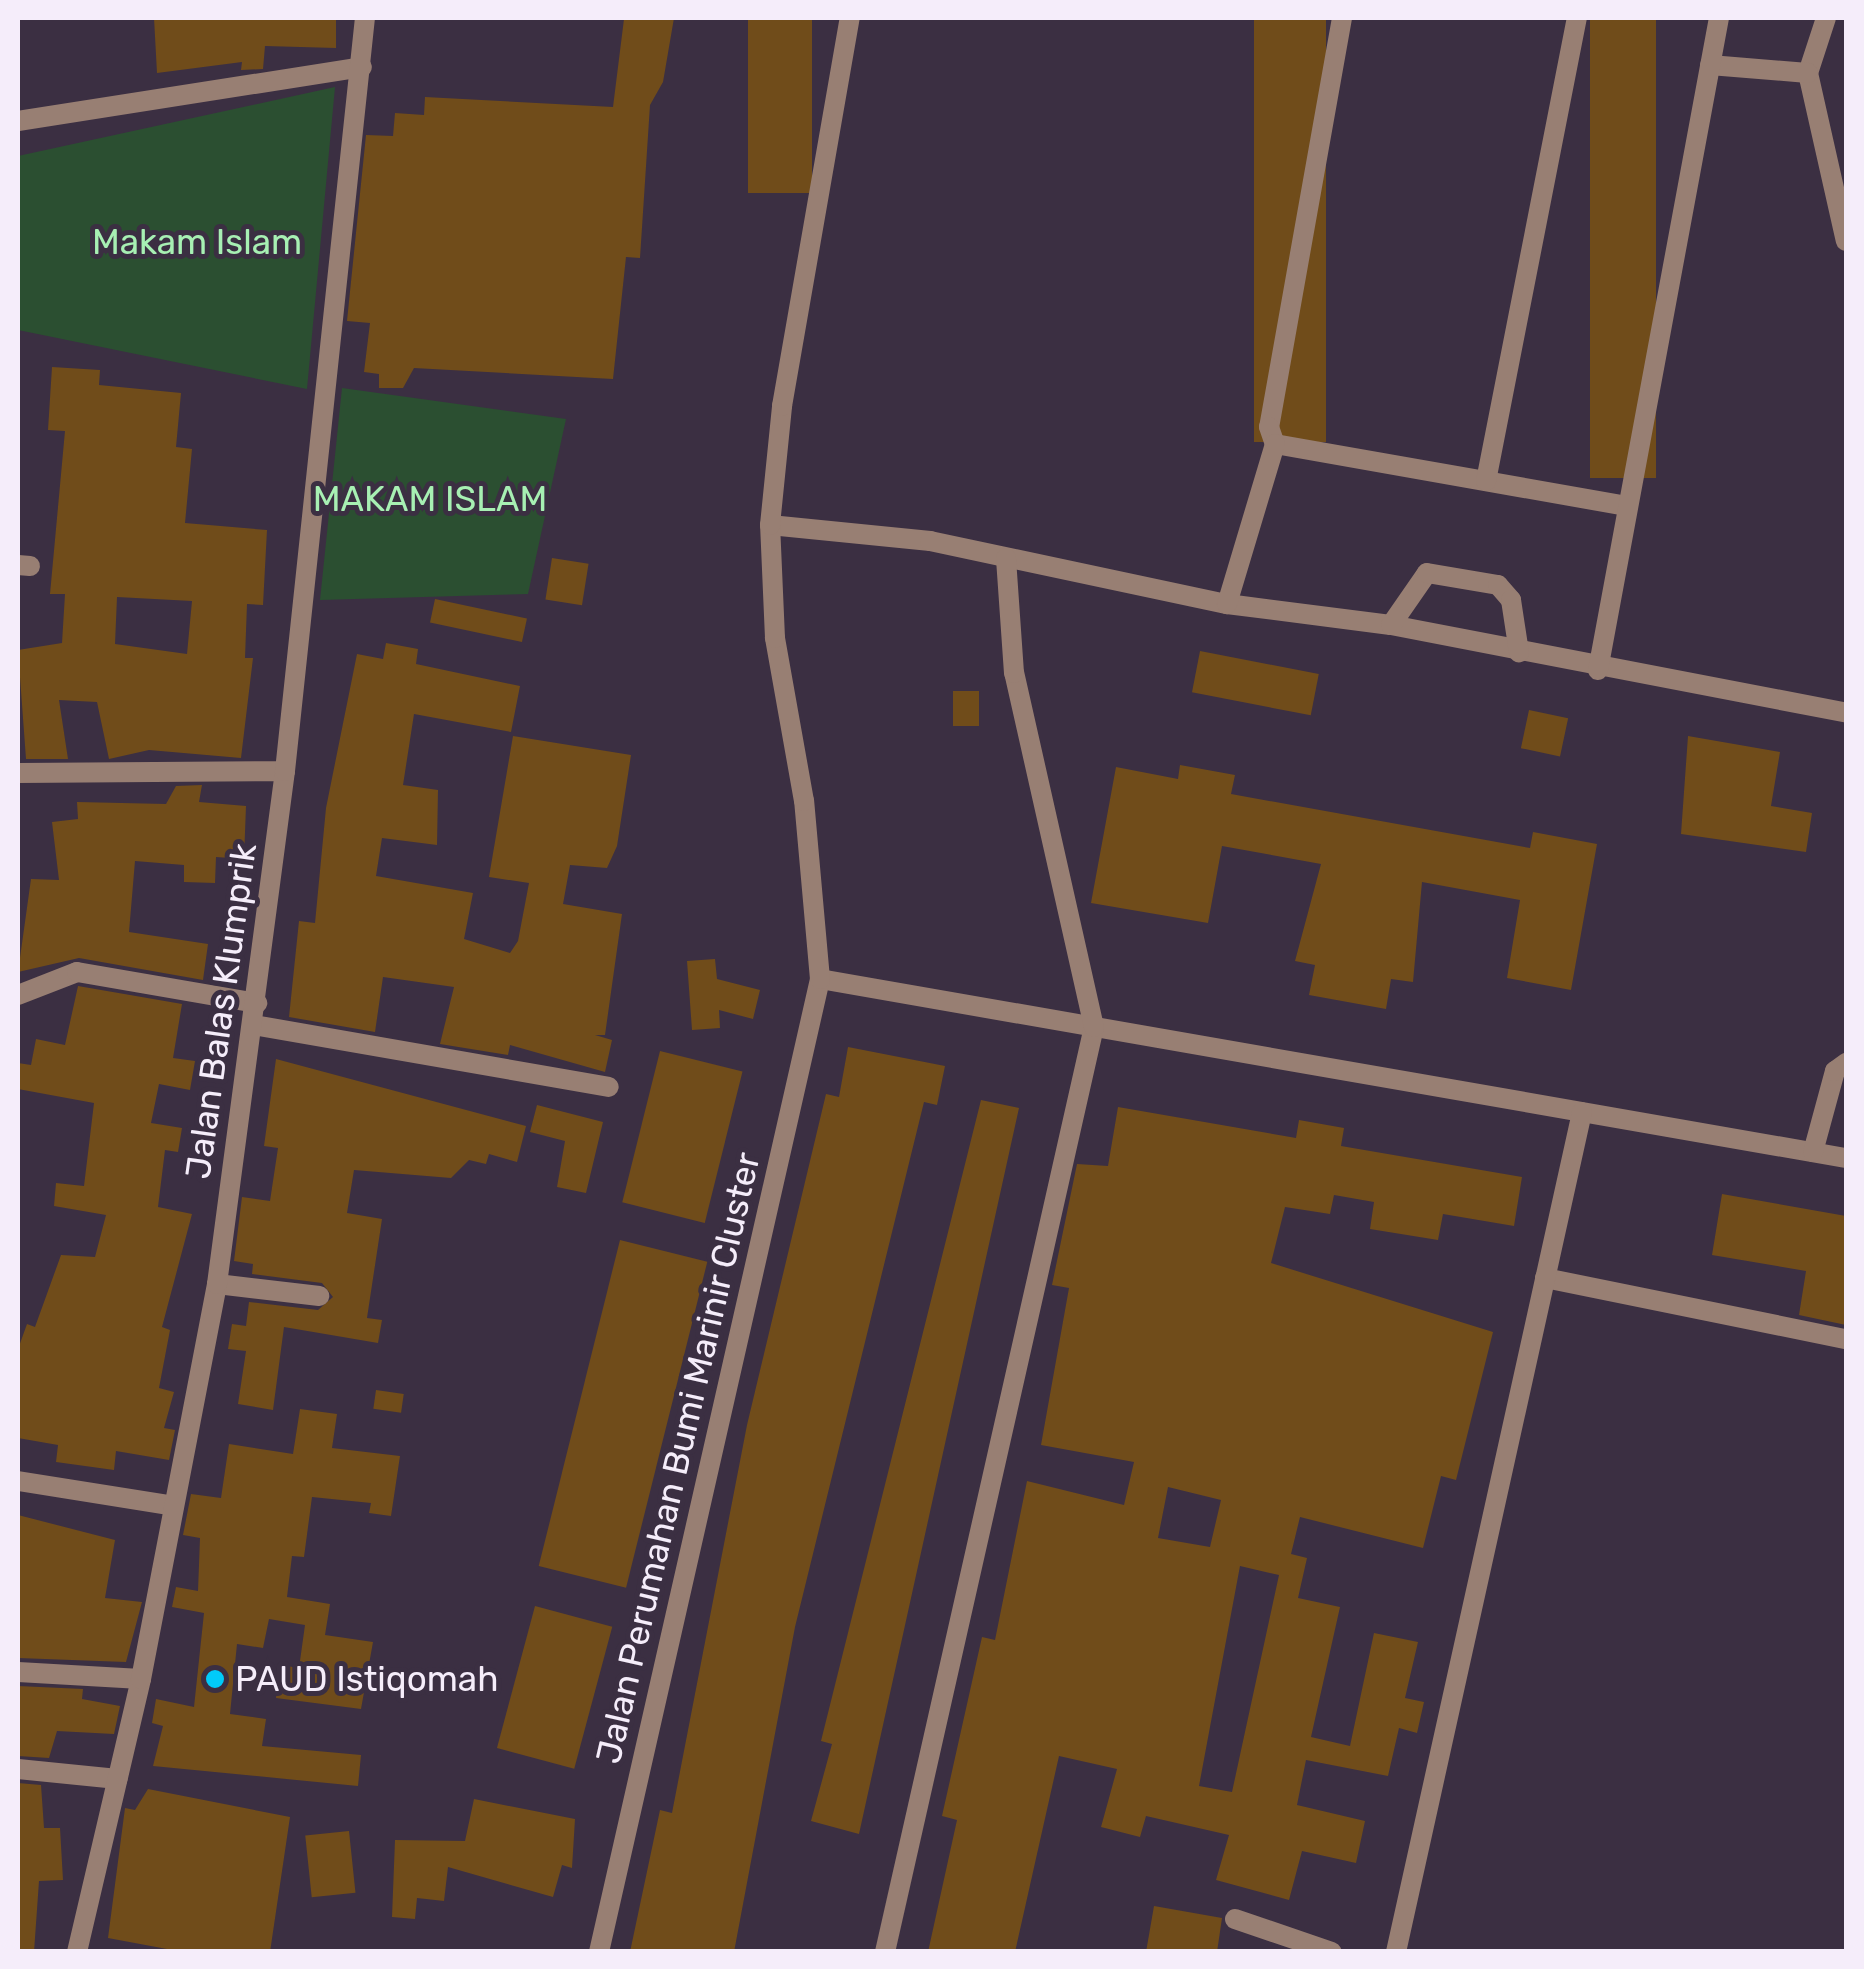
<!DOCTYPE html>
<html>
<head>
<meta charset="utf-8">
<style>
	body { margin:0 }
	#map { position:relative; width:1864px; height:1969px; overflow:hidden; background:#3b2f42; font-family:Rubik,sans-serif }
	div>[style] { position:absolute }
	[style*='--x'] { left:calc(var(--x)*1px); top:calc(var(--y)*1px); width:calc(var(--w)*1px); rotate:calc(var(--a)*1deg) }
	.green>* { inset:0; background:#2b4f31 }
	.building>* { inset:0; background:#704c1a; transform-origin:0 0 }
	.minor>* { height:20px; margin:-10px; padding:0 10px; transform-origin:10px; border-radius:10px; background:#987f73 }
	.tertiary>* { height:20px; margin:-10px; padding:0 10px; transform-origin:10px; border-radius:10px; background:#987f73 }
	.dots>* { width:28px; height:28px; translate:-50% -50%; box-sizing:border-box; border:5px solid #3b2f42; border-radius:50% }
	span { translate:-50% -50%; white-space:nowrap; text-align:center; line-height:1.15; -webkit-text-stroke:10px #3b2f42; paint-order:stroke }
	.park-label { font-size:35px; color:#a7f0b3 }
	.street-label { font-size:35px; color:#f5edfa }
	.poi-label { font-size:35px; color:#f5edfa }
	.left { translate:0 -50%; text-align:left }
	.frame { position:absolute; inset:0; border:20px solid #f5edfa; pointer-events:none }
</style>
</head>
<body>
<div id="map">
	<div class="green">
		<i style="clip-path:polygon(335px 87px,307px 389px,18px 330px,18px 156px)"></i>
		<i style="clip-path:polygon(342px 388px,566px 419px,528px 594px,320px 600px)"></i>
	</div>
	<div class="building">
		<i style="clip-path:polygon(154px 18px,336px 18px,336px 48px,265px 46px,263px 69px,241px 70px,242px 62px,157px 73px)"></i>
		<i style="clip-path:polygon(674px 18px,663px 82px,650px 105px,640px 258px,626px 257px,613px 379px,414px 368px,403px 388px,379px 388px,379px 374px,364px 372px,370px 323px,347px 321px,366px 135px,393px 136px,395px 113px,424px 115px,425px 97px,613px 107px,624px 19px)"></i>
		<i style="left:748px;top:18px;width:64px;height:175px"></i>
		<i style="left:1254px;top:18px;width:72px;height:424px"></i>
		<i style="left:1590px;top:18px;width:66px;height:460px"></i>
		<i style="clip-path:polygon(evenodd,52px 367px,100px 370px,99px 385px,181px 393px,176px 447px,192px 449px,185px 523px,267px 530px,263px 605px,247px 604px,245px 658px,253px 658px,241px 758px,149px 750px,109px 759px,97px 702px,59px 700px,68px 759px,26px 759px,18px 650px,62px 643px,65px 594px,50px 594px,65px 431px,48px 430px,52px 367px,117px 597px,192px 601px,187px 654px,115px 644px,117px 597px)"></i>
		<i style="left:552px;top:558px;width:37px;height:42px;rotate:9deg"></i>
		<i style="left:435px;top:599px;width:94px;height:24px;rotate:12deg"></i>
		<i style="clip-path:polygon(386px 643px,418px 649px,416px 664px,520px 686px,511px 732px,414px 714px,403px 785px,438px 790px,437px 845px,382px 838px,376px 876px,473px 893px,464px 939px,510px 953px,518px 941px,529px 883px,489px 877px,513px 736px,631px 755px,617px 846px,607px 868px,570px 865px,563px 904px,622px 914px,605px 1035px,595px 1035px,612px 1040px,605px 1072px,510px 1045px,508px 1055px,440px 1044px,454px 987px,383px 977px,375px 1032px,289px 1017px,299px 921px,315px 923px,326px 808px,357px 654px,383px 659px)"></i>
		<i style="left:1200px;top:651px;width:121px;height:42px;rotate:11deg"></i>
		<i style="left:953px;top:691px;width:26px;height:35px"></i>
		<i style="left:1529px;top:710px;width:40px;height:39px;rotate:12deg"></i>
		<i style="clip-path:polygon(1688px 736px,1780px 752px,1771px 806px,1812px 813px,1806px 852px,1681px 834px)"></i>
		<i style="clip-path:polygon(1180px 765px,1235px 775px,1231px 794px,1530px 848px,1533px 832px,1597px 844px,1571px 990px,1507px 978px,1520px 900px,1422px 882px,1413px 982px,1391px 979px,1386px 1009px,1309px 995px,1315px 965px,1295px 961px,1321px 864px,1222px 846px,1208px 923px,1091px 903px,1116px 767px,1178px 779px)"></i>
		<i style="clip-path:polygon(202px 785px,199px 802px,246px 806px,244px 859px,216px 857px,215px 883px,184px 882px,184px 865px,135px 861px,129px 932px,208px 944px,203px 980px,79px 958px,18px 972px,31px 879px,59px 880px,52px 822px,78px 819px,77px 802px,166px 804px,176px 786px)"></i>
		<i style="clip-path:polygon(715px 959px,717px 979px,760px 990px,753px 1019px,719px 1010px,720px 1028px,692px 1030px,687px 961px)"></i>
		<i style="clip-path:polygon(78px 986px,182px 1004px,173px 1058px,195px 1061px,190px 1090px,159px 1084px,151px 1123px,182px 1128px,178px 1152px,165px 1150px,158px 1207px,192px 1214px,162px 1327px,170px 1330px,159px 1388px,174px 1392px,164px 1428px,175px 1430px,169px 1460px,116px 1451px,114px 1470px,56px 1462px,58px 1445px,18px 1438px,18px 1349px,27px 1324px,35px 1327px,61px 1255px,95px 1257px,106px 1215px,54px 1206px,56px 1183px,84px 1186px,94px 1103px,18px 1089px,18px 1063px,31px 1065px,36px 1039px,65px 1045px)"></i>
		<i style="clip-path:polygon(848px 1047px,945px 1066px,937px 1105px,924px 1102px,795px 1627px,734px 1952px,630px 1952px,660px 1810px,672px 1813px,747px 1425px,826px 1094px,839px 1097px)"></i>
		<i style="left:660px;top:1051px;width:85px;height:156px;rotate:14deg"></i>
		<i style="clip-path:polygon(276px 1059px,526px 1126px,517px 1162px,489px 1154px,486px 1164px,469px 1160px,451px 1178px,354px 1170px,347px 1213px,382px 1219px,367px 1318px,382px 1320px,378px 1343px,284px 1327px,273px 1410px,238px 1404px,246px 1351px,228px 1349px,232px 1324px,246px 1326px,249px 1302px,318px 1310px,333px 1297px,322px 1283px,252px 1274px,253px 1264px,234px 1261px,242px 1197px,270px 1201px,278px 1148px,264px 1146px)"></i>
		<i style="clip-path:polygon(981px 1100px,1019px 1108px,859px 1834px,811px 1821px,832px 1744px,821px 1741px)"></i>
		<i style="clip-path:polygon(537px 1105px,603px 1122px,586px 1193px,557px 1187px,565px 1141px,530px 1132px)"></i>
		<i style="clip-path:polygon(evenodd,1118px 1107px,1296px 1138px,1299px 1120px,1344px 1128px,1341px 1146px,1522px 1177px,1514px 1226px,1443px 1214px,1438px 1240px,1370px 1229px,1374px 1202px,1334px 1195px,1330px 1214px,1285px 1207px,1271px 1263px,1493px 1332px,1456px 1480px,1441px 1476px,1423px 1548px,1300px 1517px,1291px 1554px,1307px 1558px,1298px 1598px,1340px 1607px,1311px 1737px,1350px 1746px,1374px 1633px,1418px 1642px,1405px 1698px,1424px 1702px,1417px 1733px,1399px 1728px,1388px 1776px,1306px 1760px,1297px 1805px,1365px 1821px,1356px 1863px,1302px 1851px,1289px 1900px,1216px 1880px,1229px 1835px,1146px 1816px,1140px 1837px,1101px 1827px,1117px 1769px,1059px 1756px,1015px 1952px,928px 1952px,957px 1820px,942px 1816px,982px 1637px,995px 1640px,1027px 1481px,1124px 1505px,1134px 1462px,1041px 1445px,1069px 1288px,1052px 1285px,1077px 1164px,1108px 1166px,1118px 1107px,1168px 1487px,1221px 1500px,1210px 1547px,1158px 1538px,1168px 1487px,1118px 1107px,1240px 1566px,1279px 1575px,1232px 1792px,1199px 1786px,1240px 1566px)"></i>
		<i style="clip-path:polygon(1722px 1194px,1846px 1216px,1846px 1325px,1799px 1315px,1806px 1271px,1712px 1255px)"></i>
		<i style="left:620px;top:1240px;width:90px;height:336px;rotate:14deg"></i>
		<i style="left:376px;top:1390px;width:28px;height:19px;rotate:8deg"></i>
		<i style="clip-path:polygon(300px 1409px,337px 1414px,332px 1448px,400px 1456px,391px 1516px,369px 1513px,371px 1503px,312px 1497px,304px 1557px,292px 1556px,287px 1597px,330px 1604px,325px 1635px,373px 1642px,361px 1709px,276px 1698px,280px 1665px,299px 1668px,305px 1625px,269px 1619px,263px 1648px,237px 1644px,230px 1714px,266px 1719px,262px 1746px,361px 1755px,358px 1786px,153px 1766px,163px 1726px,152px 1723px,156px 1699px,194px 1707px,204px 1613px,172px 1607px,176px 1587px,198px 1591px,200px 1538px,183px 1535px,191px 1494px,221px 1498px,229px 1444px,293px 1454px)"></i>
		<i style="clip-path:polygon(18px 1515px,115px 1540px,105px 1598px,142px 1602px,126px 1662px,18px 1658px)"></i>
		<i style="left:535px;top:1606px;width:80px;height:147px;rotate:15deg"></i>
		<i style="clip-path:polygon(18px 1686px,83px 1689px,82px 1699px,120px 1706px,114px 1734px,57px 1731px,49px 1758px,18px 1756px)"></i>
		<i style="clip-path:polygon(18px 1783px,41px 1785px,44px 1828px,60px 1828px,63px 1880px,39px 1881px,34px 1952px,18px 1952px)"></i>
		<i style="clip-path:polygon(148px 1789px,290px 1817px,270px 1952px,183px 1952px,108px 1938px,125px 1808px,135px 1810px)"></i>
		<i style="clip-path:polygon(474px 1799px,575px 1819px,572px 1868px,562px 1865px,553px 1897px,448px 1867px,444px 1901px,417px 1898px,415px 1919px,392px 1917px,395px 1840px,465px 1841px)"></i>
		<i style="left:349px;top:1831px;width:62px;height:44px;rotate:84deg"></i>
		<i style="clip-path:polygon(1154px 1906px,1222px 1918px,1217px 1952px,1146px 1952px)"></i>
	</div>
	<div class="minor">
		<i style="--x:1342;--y:18;--w:415;--a:100.1"></i>
		<i style="--x:1269;--y:427;--w:18;--a:71"></i>
		<i style="--x:1275;--y:444;--w:355;--a:10"></i>
		<i style="--x:1826;--y:18;--w:58;--a:108.1"></i>
		<i style="--x:1808;--y:73;--w:172;--a:77.3"></i>
		<i style="--x:1710;--y:65;--w:98;--a:4.7"></i>
		<i style="--x:18;--y:121;--w:348;--a:-8.9"></i>
		<i style="--x:1486;--y:481;--w:472;--a:-78.9"></i>
		<i style="--x:770;--y:525;--w:161;--a:5.7"></i>
		<i style="--x:930;--y:541;--w:304;--a:12"></i>
		<i style="--x:1227;--y:604;--w:165;--a:7.3"></i>
		<i style="--x:1391;--y:625;--w:463;--a:10.9"></i>
		<i style="--x:18;--y:565;--w:12;--a:5"></i>
		<i style="--x:1227;--y:604;--w:167;--a:-73.3"></i>
		<i style="--x:1391;--y:625;--w:63;--a:-55.3"></i>
		<i style="--x:1427;--y:573;--w:72;--a:9.6"></i>
		<i style="--x:1498;--y:585;--w:20;--a:49"></i>
		<i style="--x:1511;--y:600;--w:53;--a:81.3"></i>
		<i style="--x:1598;--y:670;--w:663;--a:-79.49"></i>
		<i style="--x:18;--y:773;--w:267;--a:-0.4"></i>
		<i style="--x:820;--y:979;--w:1041;--a:9.9"></i>
		<i style="--x:18;--y:995;--w:63;--a:-21.3"></i>
		<i style="--x:77;--y:972;--w:183;--a:9.8"></i>
		<i style="--x:254;--y:1025;--w:360;--a:9.9"></i>
		<i style="--x:1813;--y:1152;--w:84;--a:-74.8"></i>
		<i style="--x:1835;--y:1071;--w:14;--a:-36"></i>
		<i style="--x:1545;--y:1278;--w:307;--a:11.5"></i>
		<i style="--x:217;--y:1284;--w:103;--a:6.7"></i>
		<i style="--x:18;--y:1481;--w:158;--a:9.1"></i>
		<i style="--x:18;--y:1672;--w:123;--a:3.3"></i>
		<i style="--x:18;--y:1769;--w:100;--a:5.7"></i>
		<i style="--x:1235;--y:1919;--w:102;--a:18.8"></i>
		<i style="--x:599;--y:1952;--w:998;--a:-77.2"></i>
		<i style="--x:820;--y:979;--w:179;--a:-95.1"></i>
		<i style="--x:804;--y:801;--w:166;--a:-100.1"></i>
		<i style="--x:775;--y:638;--w:113;--a:-92.5"></i>
		<i style="--x:770;--y:525;--w:120;--a:-84.2"></i>
		<i style="--x:782;--y:406;--w:394;--a:-80.1"></i>
		<i style="--x:885;--y:1952;--w:948;--a:-77.27"></i>
		<i style="--x:1094;--y:1027;--w:363;--a:-102.7"></i>
		<i style="--x:1014;--y:673;--w:115;--a:-94"></i>
		<i style="--x:1396;--y:1952;--w:860;--a:-77.51"></i>
	</div>
	<div class="tertiary">
		<i style="--x:77;--y:1952;--w:280;--a:-76.8"></i>
		<i style="--x:141;--y:1679;--w:402;--a:-79.1"></i>
		<i style="--x:217;--y:1284;--w:517;--a:-82.45"></i>
		<i style="--x:285;--y:771;--w:757;--a:-83.94"></i>
	</div>
	<div class="dots">
		<i style="left:215px;top:1679px;background:#01cbf9"></i>
	</div>
	<div class="park-label">
		<span style="left:197px;top:242px">Makam Islam</span>
		<span style="left:430px;top:499px">MAKAM ISLAM</span>
	</div>
	<div class="street-label">
		<span style="left:221px;top:1011px;rotate:-82deg">Jalan Balas Klumprik</span>
		<span style="left:678px;top:1458px;rotate:-77deg">Jalan Perumahan Bumi Marinir Cluster</span>
	</div>
	<div class="poi-label">
		<span class="left" style="left:235px;top:1679px">PAUD Istiqomah</span>
	</div>
	<div class="frame"></div>
</div>
</body>
</html>
